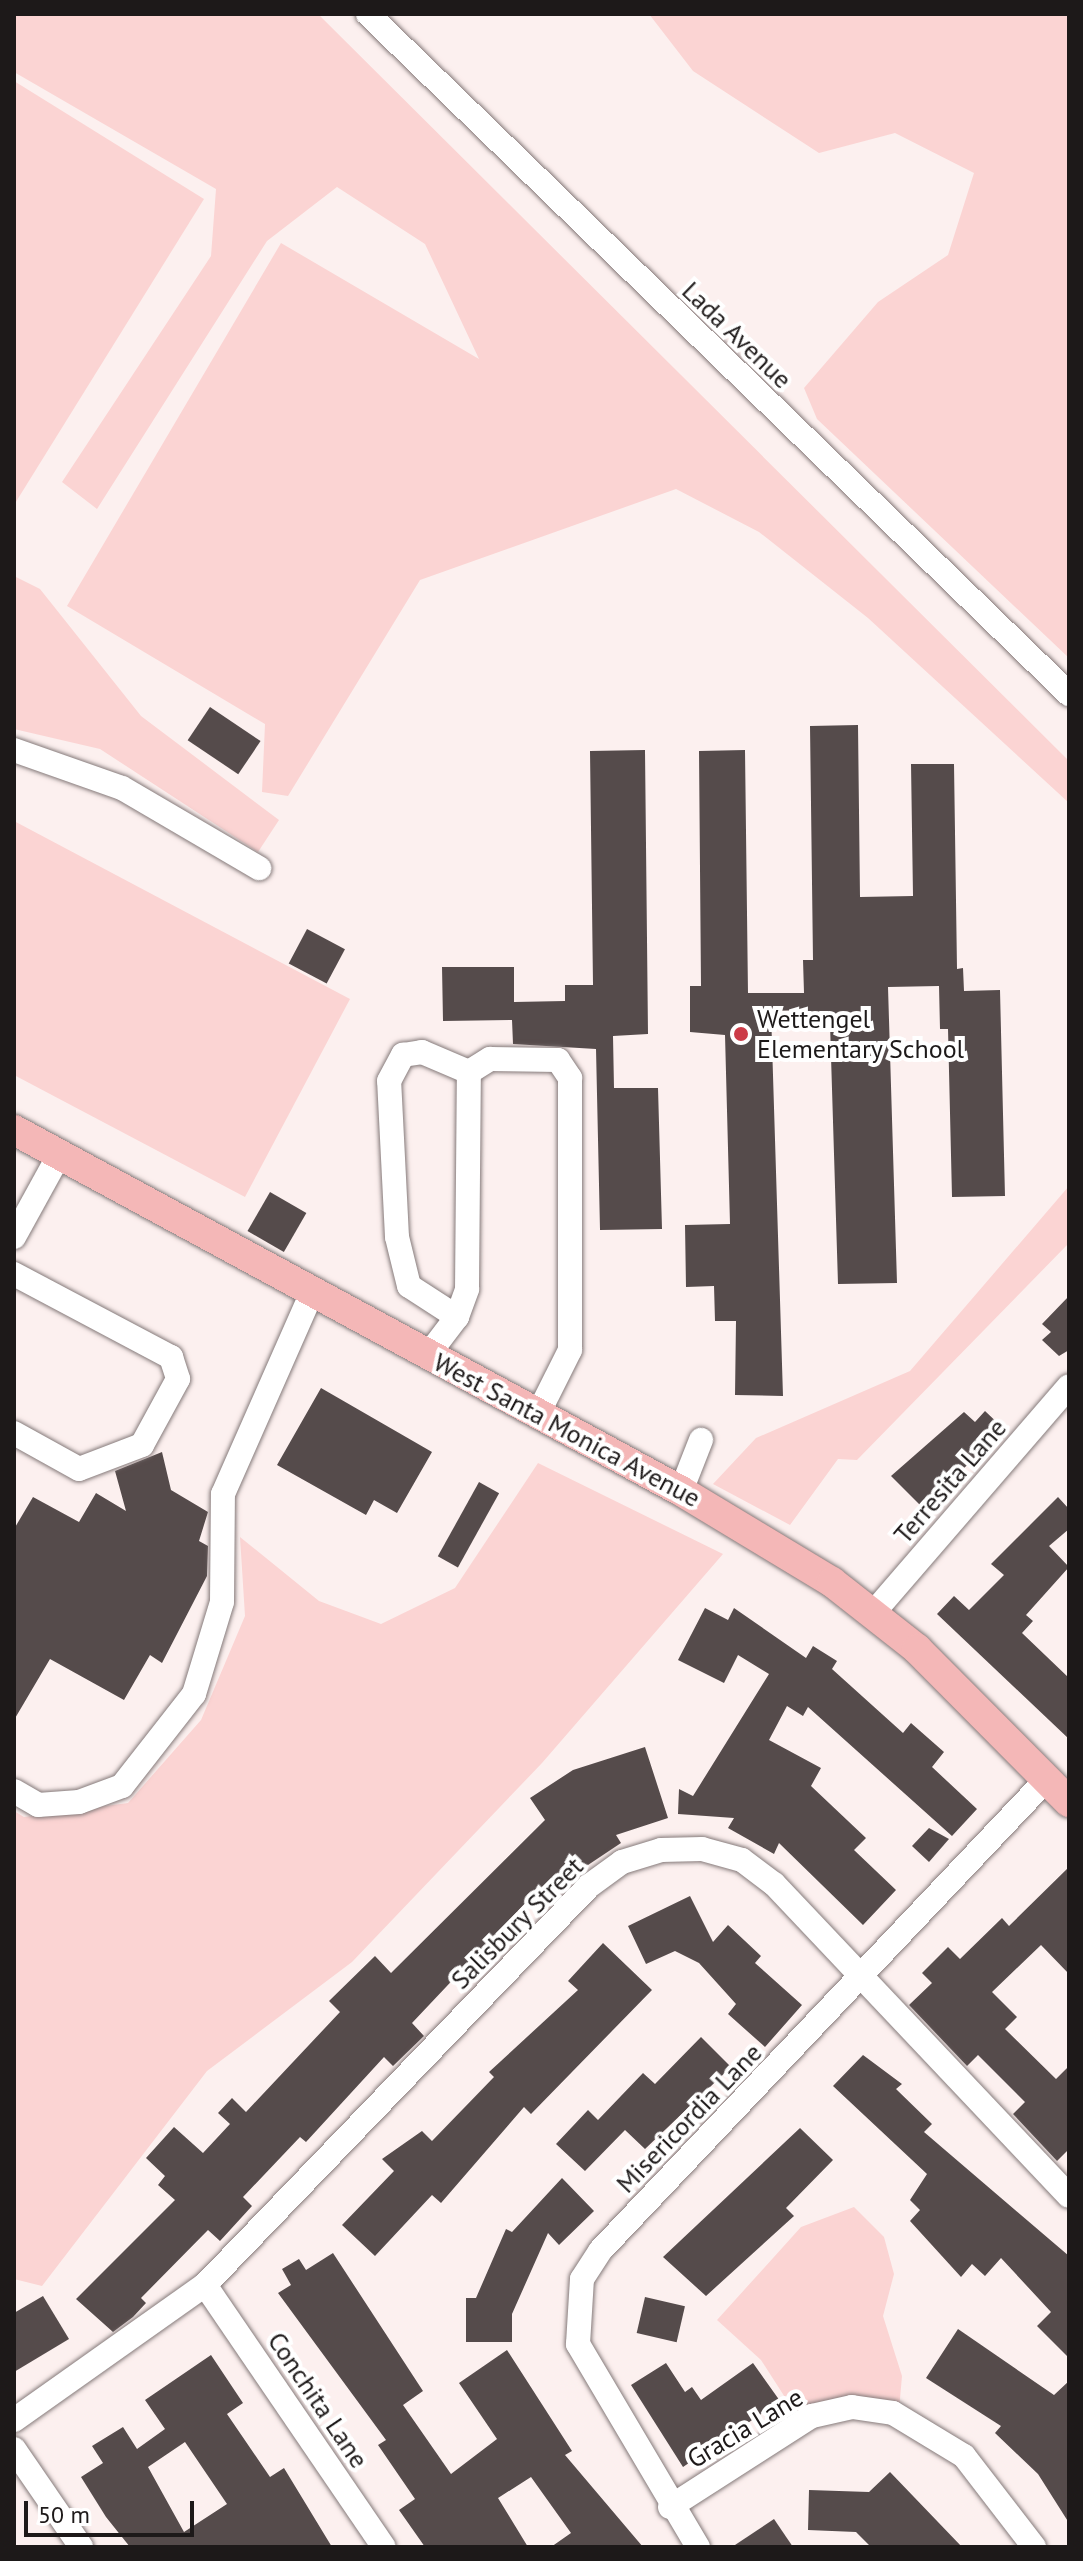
<!DOCTYPE html>
<html>
<head>
<meta charset="utf-8">
<style>
	body { margin:0 }
	#map { position:relative; width:1083px; height:2561px; overflow:hidden; background:#fcf0ef; font-family:"PT Sans",sans-serif }
	div>[style] { position:absolute }
	[style*='--x'] { left:calc(var(--x)*1px); top:calc(var(--y)*1px); width:calc(var(--w)*1px); rotate:calc(var(--a)*1deg) }
	.green>* { inset:0; background:#fbd4d3 }
	.building>* { inset:0; background:#554b4b; transform-origin:0 0 }
	.roads { filter:drop-shadow(0 0 2px #857a7a) drop-shadow(0 0 2px #857a7a) }
	.minor>* { height:24px; margin:-12px; padding:0 12px; transform-origin:12px; border-radius:12px; background:#fff }
	.major>* { height:30px; margin:-15px; padding:0 15px; transform-origin:15px; border-radius:15px; background:#f4b7b7 }
	.dots>* { width:22px; height:22px; translate:-50% -50%; box-sizing:border-box; border:4px solid #fff; border-radius:50% }
	span { translate:-50% -50%; white-space:nowrap; text-align:center; line-height:1.15; -webkit-text-stroke:8px #fff; paint-order:stroke }
	.street-label { font-size:26px; color:#1d1919 }
	.poi-label { font-size:26px; color:#1d1919 }
	.left { translate:0 -50%; text-align:left }
	.frame { position:absolute; inset:0; border:16px solid #1d1919; pointer-events:none }
	.scale { position:absolute; left:24px; top:2501px; width:170px; height:36px; box-sizing:border-box; border:4px solid #1d1919; border-top:0; padding-left:10px; font-size:24px; line-height:28px; white-space:nowrap; color:#1d1919; -webkit-text-stroke:6px #fff; paint-order:stroke }
</style>
</head>
<body>
<div id="map">
	<div class="green">
		<i style="clip-path:polygon(14px 14px,318px 14px,1069px 761px,1069px 803px,868px 618px,759px 532px,676px 489px,420px 580px,288px 796px,262px 792px,265px 724px,67px 606px,281px 243px,479px 359px,425px 244px,337px 187px,267px 241px,97px 509px,62px 482px,211px 256px,216px 189px,14px 72px)"></i>
		<i style="clip-path:polygon(649px 14px,1069px 14px,1069px 658px,817px 419px,804px 388px,878px 302px,948px 255px,974px 173px,895px 133px,819px 153px,693px 71px)"></i>
		<i style="clip-path:polygon(14px 81px,204px 199px,14px 505px)"></i>
		<i style="clip-path:polygon(14px 576px,40px 589px,141px 716px,279px 820px,258px 852px,100px 749px,14px 729px)"></i>
		<i style="clip-path:polygon(14px 821px,350px 999px,245px 1197px,14px 1075px)"></i>
		<i style="clip-path:polygon(1069px 1186px,1069px 1243px,857px 1460px,838px 1459px,790px 1525px,713px 1484px,756px 1438px,910px 1371px)"></i>
		<i style="clip-path:polygon(538px 1463px,723px 1554px,542px 1763px,352px 1962px,207px 2071px,42px 2286px,14px 2279px,14px 1811px,24px 1817px,128px 1803px,201px 1720px,245px 1616px,240px 1537px,319px 1601px,381px 1624px,455px 1588px)"></i>
		<i style="clip-path:polygon(854px 2207px,884px 2237px,894px 2274px,883px 2316px,902px 2376px,899px 2410px,797px 2416px,761px 2360px,717px 2320px,801px 2227px)"></i>
	</div>
	<div class="building">
		<i style="left:210px;top:707px;width:61px;height:40px;rotate:34deg"></i>
		<i style="clip-path:polygon(858px 725px,860px 897px,913px 896px,911px 764px,954px 764px,957px 969px,963px 968px,964px 991px,1000px 990px,1005px 1196px,952px 1197px,948px 1029px,940px 1029px,939px 986px,888px 987px,897px 1283px,838px 1284px,830px 1024px,806px 1024px,805px 1010px,771px 1011px,783px 1396px,735px 1395px,736px 1321px,715px 1321px,714px 1286px,686px 1287px,685px 1225px,730px 1224px,725px 1035px,690px 1032px,690px 986px,701px 986px,699px 751px,745px 750px,748px 993px,804px 993px,803px 960px,813px 960px,810px 726px)"></i>
		<i style="clip-path:polygon(645px 750px,648px 1034px,613px 1036px,614px 1088px,658px 1088px,662px 1229px,600px 1230px,596px 1049px,513px 1044px,512px 1020px,443px 1021px,442px 967px,514px 967px,514px 1002px,565px 1001px,565px 985px,593px 985px,590px 751px)"></i>
		<i style="left:307px;top:929px;width:43px;height:39px;rotate:28deg"></i>
		<i style="left:270px;top:1192px;width:42px;height:45px;rotate:30deg"></i>
		<i style="clip-path:polygon(1069px 1296px,1069px 1350px,1059px 1356px,1042px 1340px,1051px 1332px,1042px 1324px)"></i>
		<i style="clip-path:polygon(321px 1388px,432px 1452px,397px 1513px,374px 1500px,366px 1515px,277px 1465px)"></i>
		<i style="clip-path:polygon(985px 1411px,1005px 1430px,922px 1507px,891px 1476px,964px 1412px,975px 1422px)"></i>
		<i style="clip-path:polygon(162px 1452px,171px 1490px,208px 1512px,199px 1541px,208px 1546px,207px 1576px,162px 1663px,150px 1655px,124px 1700px,50px 1659px,14px 1720px,14px 1529px,33px 1497px,79px 1522px,96px 1493px,126px 1511px,115px 1471px)"></i>
		<i style="left:479px;top:1482px;width:23px;height:85px;rotate:29deg"></i>
		<i style="clip-path:polygon(1058px 1497px,1069px 1509px,1069px 1529px,1049px 1546px,1069px 1567px,1026px 1615px,1033px 1621px,1022px 1633px,1069px 1678px,1069px 1739px,937px 1614px,954px 1596px,969px 1610px,1004px 1575px,991px 1564px)"></i>
		<i style="clip-path:polygon(705px 1608px,728px 1620px,734px 1608px,806px 1658px,813px 1646px,837px 1661px,832px 1669px,903px 1733px,911px 1723px,944px 1752px,932px 1767px,977px 1809px,952px 1836px,808px 1707px,803px 1716px,787px 1706px,769px 1740px,821px 1768px,811px 1786px,866px 1838px,854px 1850px,896px 1890px,863px 1925px,779px 1843px,774px 1854px,728px 1828px,734px 1818px,678px 1814px,679px 1789px,693px 1796px,769px 1674px,738px 1655px,724px 1683px,678px 1660px)"></i>
		<i style="clip-path:polygon(645px 1747px,668px 1818px,616px 1835px,621px 1843px,579px 1871px,573px 1863px,535px 1902px,531px 1897px,412px 2023px,424px 2036px,393px 2066px,384px 2057px,306px 2142px,300px 2137px,243px 2197px,252px 2206px,220px 2241px,208px 2230px,141px 2298px,146px 2303px,133px 2317px,113px 2332px,76px 2299px,175px 2200px,158px 2185px,165px 2176px,146px 2158px,174px 2127px,203px 2153px,230px 2124px,218px 2113px,232px 2098px,246px 2112px,340px 2012px,329px 2001px,375px 1956px,391px 1973px,545px 1820px,530px 1798px,573px 1770px)"></i>
		<i style="clip-path:polygon(929px 1828px,949px 1839px,929px 1862px,912px 1846px)"></i>
		<i style="clip-path:polygon(1069px 1867px,1069px 1974px,1041px 1945px,992px 1992px,1017px 2017px,1005px 2029px,1056px 2079px,1069px 2066px,1069px 2149px,1057px 2161px,1013px 2114px,1025px 2102px,978px 2055px,967px 2066px,909px 2005px,932px 1983px,922px 1973px,948px 1947px,960px 1959px,1002px 1918px,1009px 1926px)"></i>
		<i style="clip-path:polygon(690px 1896px,713px 1942px,728px 1925px,761px 1956px,755px 1963px,802px 2005px,765px 2047px,728px 2014px,736px 2004px,699px 1963px,675px 1951px,646px 1964px,628px 1926px)"></i>
		<i style="clip-path:polygon(603px 1943px,652px 1990px,531px 2114px,524px 2107px,441px 2203px,432px 2195px,375px 2256px,342px 2225px,394px 2171px,382px 2159px,422px 2131px,432px 2141px,494px 2077px,489px 2072px,578px 1990px,568px 1981px)"></i>
		<i style="clip-path:polygon(701px 2037px,731px 2067px,645px 2149px,625px 2130px,585px 2171px,556px 2144px,588px 2110px,598px 2120px,643px 2073px,655px 2084px)"></i>
		<i style="clip-path:polygon(863px 2055px,902px 2084px,896px 2089px,932px 2124px,924px 2132px,1069px 2256px,1069px 2358px,1037px 2326px,1051px 2312px,1001px 2258px,985px 2276px,972px 2264px,961px 2277px,910px 2221px,920px 2210px,910px 2200px,927px 2174px,833px 2086px)"></i>
		<i style="clip-path:polygon(800px 2128px,833px 2160px,786px 2208px,794px 2216px,706px 2296px,663px 2257px)"></i>
		<i style="clip-path:polygon(562px 2178px,594px 2211px,559px 2245px,548px 2233px,512px 2314px,512px 2342px,466px 2342px,466px 2298px,476px 2298px,506px 2229px,512px 2232px)"></i>
		<i style="clip-path:polygon(333px 2253px,423px 2391px,403px 2405px,451px 2474px,497px 2439px,459px 2383px,507px 2350px,572px 2451px,565px 2455px,643px 2547px,551px 2547px,571px 2533px,531px 2477px,498px 2498px,528px 2547px,425px 2547px,399px 2510px,415px 2499px,378px 2445px,386px 2440px,278px 2293px,291px 2285px,282px 2269px,299px 2259px,306px 2270px)"></i>
		<i style="clip-path:polygon(43px 2296px,69px 2339px,14px 2372px,14px 2313px)"></i>
		<i style="left:645px;top:2297px;width:41px;height:37px;rotate:13deg"></i>
		<i style="clip-path:polygon(958px 2329px,1054px 2395px,1069px 2381px,1069px 2523px,1038px 2474px,995px 2433px,1001px 2426px,926px 2378px)"></i>
		<i style="clip-path:polygon(evenodd,211px 2355px,243px 2403px,227px 2414px,270px 2477px,284px 2468px,332px 2547px,130px 2547px,106px 2517px,81px 2477px,103px 2463px,92px 2446px,123px 2427px,137px 2449px,165px 2429px,145px 2400px,211px 2355px,185px 2442px,227px 2504px,184px 2532px,148px 2467px,185px 2442px)"></i>
		<i style="clip-path:polygon(666px 2363px,685px 2392px,692px 2387px,701px 2400px,753px 2363px,780px 2401px,683px 2467px,631px 2385px)"></i>
		<i style="clip-path:polygon(890px 2472px,962px 2547px,871px 2547px,856px 2532px,808px 2530px,809px 2490px,869px 2492px)"></i>
		<i style="clip-path:polygon(774px 2519px,793px 2547px,732px 2547px)"></i>
	</div>
	<div class="roads">
		<div class="minor">
			<i style="--x:368;--y:14;--w:977;--a:44.13"></i>
			<i style="--x:14;--y:750;--w:114;--a:19.4"></i>
			<i style="--x:122;--y:788;--w:159;--a:30.3"></i>
			<i style="--x:14;--y:1237;--w:94;--a:-61.2"></i>
			<i style="--x:14;--y:1274;--w:178;--a:27.9"></i>
			<i style="--x:171;--y:1357;--w:23;--a:72"></i>
			<i style="--x:178;--y:1379;--w:75;--a:118.6"></i>
			<i style="--x:142;--y:1445;--w:67;--a:159.1"></i>
			<i style="--x:79;--y:1469;--w:74;--a:-151"></i>
			<i style="--x:457;--y:1317;--w:57;--a:-147.1"></i>
			<i style="--x:409;--y:1286;--w:50;--a:-103.8"></i>
			<i style="--x:397;--y:1237;--w:156;--a:-92.9"></i>
			<i style="--x:389;--y:1081;--w:30;--a:-62"></i>
			<i style="--x:403;--y:1055;--w:19;--a:-9"></i>
			<i style="--x:422;--y:1052;--w:51;--a:23.1"></i>
			<i style="--x:428;--y:1355;--w:48;--a:-52.7"></i>
			<i style="--x:457;--y:1317;--w:30;--a:-70"></i>
			<i style="--x:467;--y:1289;--w:217;--a:-89.5"></i>
			<i style="--x:469;--y:1072;--w:25;--a:-32"></i>
			<i style="--x:490;--y:1059;--w:68;--a:0.8"></i>
			<i style="--x:558;--y:1060;--w:22;--a:56"></i>
			<i style="--x:570;--y:1078;--w:272;--a:90"></i>
			<i style="--x:570;--y:1350;--w:72;--a:116.6"></i>
			<i style="--x:681;--y:1491;--w:55;--a:-68.6"></i>
			<i style="--x:874;--y:1612;--w:298;--a:-49.2"></i>
			<i style="--x:14;--y:1791;--w:28;--a:30"></i>
			<i style="--x:38;--y:1805;--w:41;--a:-4.2"></i>
			<i style="--x:79;--y:1802;--w:46;--a:-20.4"></i>
			<i style="--x:122;--y:1786;--w:117;--a:-52"></i>
			<i style="--x:194;--y:1694;--w:96;--a:-73.1"></i>
			<i style="--x:222;--y:1602;--w:108;--a:-89.5"></i>
			<i style="--x:223;--y:1494;--w:221;--a:-66.2"></i>
			<i style="--x:205;--y:2285;--w:317;--a:55.7"></i>
			<i style="--x:14;--y:2420;--w:234;--a:-35.3"></i>
			<i style="--x:205;--y:2285;--w:554;--a:-46.1"></i>
			<i style="--x:589;--y:1886;--w:41;--a:-36"></i>
			<i style="--x:622;--y:1862;--w:41;--a:-17.1"></i>
			<i style="--x:661;--y:1850;--w:41;--a:-1.4"></i>
			<i style="--x:702;--y:1849;--w:41;--a:15.4"></i>
			<i style="--x:742;--y:1860;--w:40;--a:37"></i>
			<i style="--x:774;--y:1884;--w:429;--a:46.6"></i>
			<i style="--x:14;--y:2449;--w:119;--a:55.6"></i>
			<i style="--x:670;--y:2507;--w:169;--a:-32.7"></i>
			<i style="--x:812;--y:2416;--w:41;--a:-12.7"></i>
			<i style="--x:852;--y:2407;--w:41;--a:8.3"></i>
			<i style="--x:893;--y:2413;--w:83;--a:31.2"></i>
			<i style="--x:964;--y:2456;--w:115;--a:52.4"></i>
			<i style="--x:698;--y:2547;--w:236;--a:-120.6"></i>
			<i style="--x:578;--y:2344;--w:65;--a:-86.5"></i>
			<i style="--x:582;--y:2279;--w:33;--a:-57"></i>
			<i style="--x:600;--y:2251;--w:650;--a:-46.56"></i>
		</div>
		<div class="major">
			<i style="--x:14;--y:1130;--w:758;--a:28.42"></i>
			<i style="--x:681;--y:1491;--w:176;--a:31.1"></i>
			<i style="--x:832;--y:1582;--w:108;--a:38.2"></i>
			<i style="--x:917;--y:1649;--w:216;--a:45.2"></i>
		</div>
	</div>
	<div class="dots">
		<i style="left:741px;top:1034px;background:#cc3c48"></i>
	</div>
	<div class="street-label">
		<span style="left:737px;top:335px;rotate:44deg">Lada Avenue</span>
		<span style="left:567px;top:1430px;rotate:28deg">West Santa Monica Avenue</span>
		<span style="left:950px;top:1481px;rotate:-49deg">Terresita Lane</span>
		<span style="left:517px;top:1923px;rotate:-45deg">Salisbury Street</span>
		<span style="left:689px;top:2118px;rotate:-46deg">Misericordia Lane</span>
		<span style="left:318px;top:2400px;rotate:56deg">Conchita Lane</span>
		<span style="left:745px;top:2428px;rotate:-31deg">Gracia Lane</span>
	</div>
	<div class="poi-label">
		<span class="left" style="left:757px;top:1034px">Wettengel<br>Elementary School</span>
	</div>
	<div class="frame"></div>
	<div class="scale">50 m</div>
</div>
</body>
</html>
